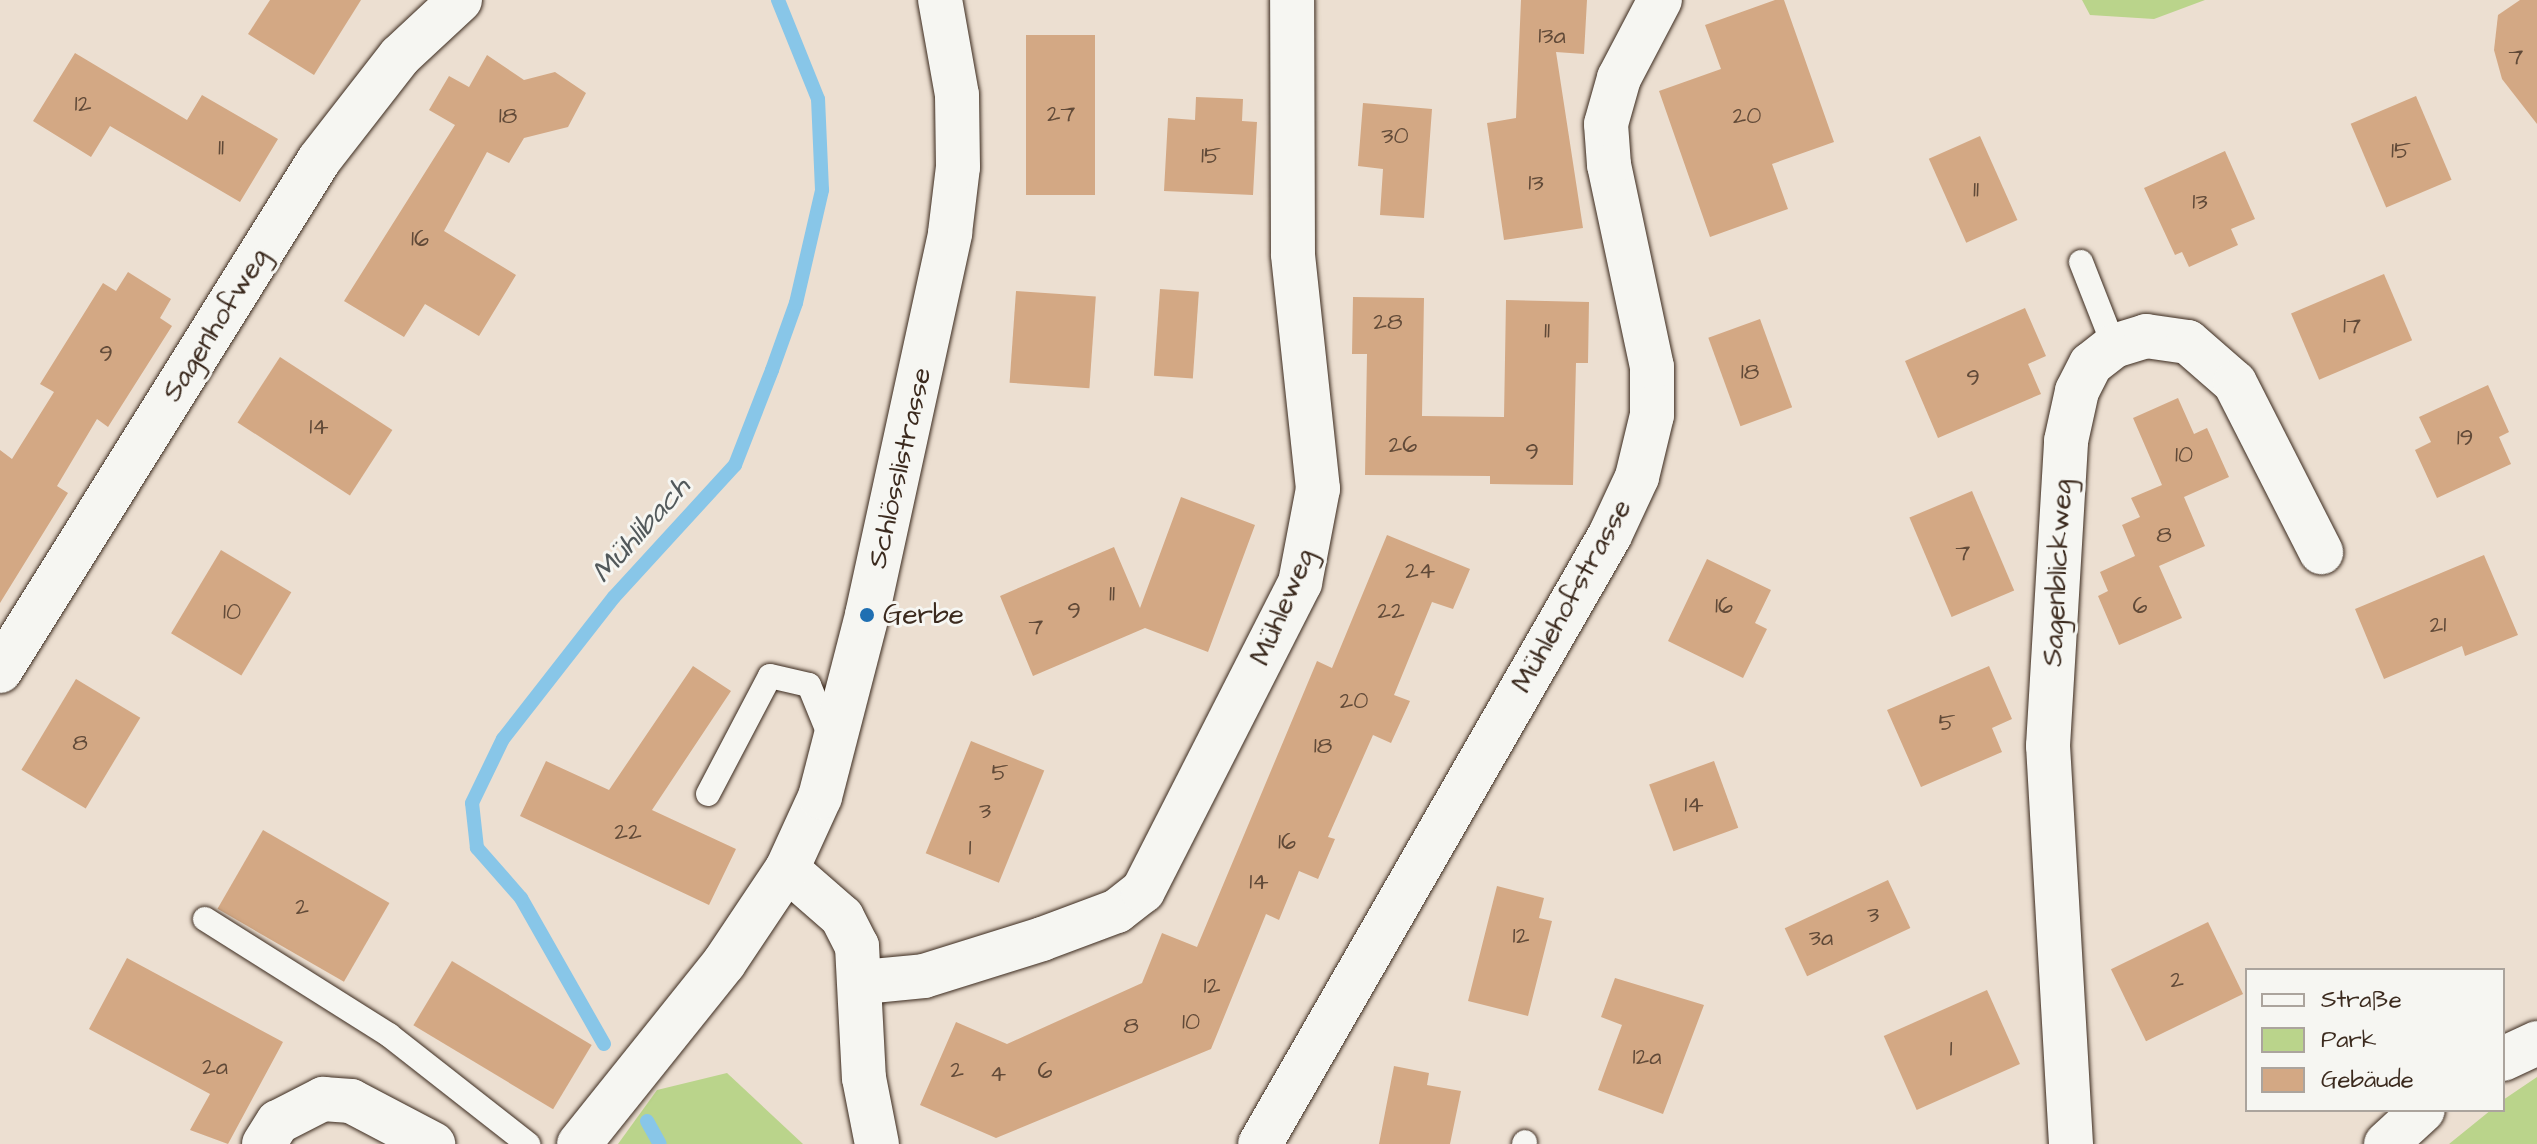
<!DOCTYPE html>
<html>
<head>
<meta charset="utf-8">
<style>
	body { margin:0 }
	#map { position:relative; width:2537px; height:1144px; overflow:hidden; background:#ecdfd1; font-family:"Architects Daughter",sans-serif }
	div>[style] { position:absolute }
	[style*='--x'] { left:calc(var(--x)*1px); top:calc(var(--y)*1px); width:calc(var(--w)*1px); rotate:calc(var(--a)*1deg) }
	.green>* { inset:0; background:#bad48b }
	.stream>* { height:14px; margin:-7px; padding:0 7px; transform-origin:7px; border-radius:7px; background:#88c6e8 }
	.building>* { inset:0; background:#d3a884; transform-origin:0 0 }
	.roads { filter:drop-shadow(0 0 2px #3b2a1e) drop-shadow(0 0 2px #3b2a1e) }
	.lane>* { height:24px; margin:-12px; padding:0 12px; transform-origin:12px; border-radius:12px; background:#f6f6f2 }
	.street>* { height:44px; margin:-22px; padding:0 22px; transform-origin:22px; border-radius:22px; background:#f6f6f2 }
	.secondary>* { height:44px; margin:-22px; padding:0 22px; transform-origin:22px; border-radius:22px; background:#f6f6f2 }
	.dots>* { width:22px; height:22px; translate:-50% -50%; box-sizing:border-box; border:4px solid #f6f6f2; border-radius:50% }
	span { translate:-50% -50%; white-space:nowrap; text-align:center; line-height:1.15; -webkit-text-stroke:6px #f6f6f2; paint-order:stroke }
	.number-label { font-size:24px; color:#614a38 }
	.number-label span { -webkit-text-stroke-width:0 }
	.street-label { font-size:28px; color:#3b2a1e }
	.poi-label { font-size:28px; color:#3b2a1e }
	.left { translate:0 -50%; text-align:left }
	.water-label { font-size:30px; color:#52595b; font-style:italic }
	.legend { position:absolute; left:2245px; top:968px; width:260px; height:144px; box-sizing:border-box; background:#f6f6f2; border:2px solid #aba49d; margin:0; padding:10px 14px; list-style:none; font-size:24px; color:#3b2a1e }
	.legend li { display:flex; align-items:center; gap:16px; height:40px }
	.legend b { width:40px; border:2px solid #aba49d }
</style>
</head>
<body>
<div id="map">
	<div class="green">
		<i style="clip-path:polygon(2082px 0,2205px 0,2154px 19px,2090px 15px)"></i>
		<i style="clip-path:polygon(727px 1073px,803px 1144px,618px 1144px,657px 1090px)"></i>
		<i style="clip-path:polygon(2537px 1077px,2537px 1144px,2449px 1144px,2491px 1110px,2503px 1110px,2503px 1100px)"></i>
	</div>
	<div class="stream">
		<i style="--x:604;--y:1044;--w:168;--a:-119.6"></i>
		<i style="--x:521;--y:898;--w:67;--a:-131.3"></i>
		<i style="--x:477;--y:848;--w:45;--a:-96.3"></i>
		<i style="--x:472;--y:803;--w:71;--a:-64.2"></i>
		<i style="--x:503;--y:739;--w:180;--a:-52"></i>
		<i style="--x:614;--y:597;--w:179;--a:-47.5"></i>
		<i style="--x:735;--y:465;--w:102;--a:-68.7"></i>
		<i style="--x:772;--y:370;--w:71;--a:-70.3"></i>
		<i style="--x:796;--y:303;--w:116;--a:-77"></i>
		<i style="--x:822;--y:190;--w:91;--a:-92.5"></i>
		<i style="--x:818;--y:99;--w:107;--a:-112"></i>
		<i style="--x:647;--y:1121;--w:26;--a:61"></i>
	</div>
	<div class="building">
		<i style="clip-path:polygon(270px 0,361px 0,314px 75px,248px 34px)"></i>
		<i style="clip-path:polygon(1521px 0,1587px 0,1584px 54px,1556px 52px,1583px 228px,1504px 240px,1487px 123px,1516px 118px)"></i>
		<i style="clip-path:polygon(1775px 0,1784px 0,1834px 142px,1772px 164px,1788px 209px,1710px 237px,1659px 91px,1721px 69px,1705px 25px)"></i>
		<i style="clip-path:polygon(2520px 0,2537px 0,2537px 124px,2502px 79px,2494px 50px,2498px 15px)"></i>
		<i style="left:1095px;top:35px;width:160px;height:69px;rotate:90deg"></i>
		<i style="clip-path:polygon(75px 53px,187px 120px,202px 95px,278px 139px,240px 202px,110px 126px,91px 157px,33px 121px)"></i>
		<i style="clip-path:polygon(487px 55px,524px 80px,555px 72px,586px 93px,568px 127px,524px 138px,509px 163px,487px 152px,444px 231px,516px 275px,479px 336px,425px 304px,404px 337px,344px 301px,455px 125px,429px 110px,449px 76px,469px 87px)"></i>
		<i style="left:2416px;top:96px;width:91px;height:71px;rotate:67deg"></i>
		<i style="clip-path:polygon(1196px 97px,1243px 99px,1242px 121px,1257px 122px,1253px 195px,1164px 191px,1168px 118px,1195px 120px)"></i>
		<i style="clip-path:polygon(1363px 103px,1432px 109px,1424px 218px,1380px 215px,1383px 169px,1358px 166px)"></i>
		<i style="left:1980px;top:136px;width:92px;height:56px;rotate:66deg"></i>
		<i style="clip-path:polygon(2225px 151px,2255px 219px,2231px 229px,2238px 245px,2189px 267px,2182px 252px,2175px 255px,2144px 188px)"></i>
		<i style="clip-path:polygon(128px 272px,171px 299px,160px 318px,172px 326px,108px 427px,97px 419px,57px 486px,68px 493px,0 603px,0 450px,12px 459px,54px 392px,40px 384px,103px 283px,116px 291px)"></i>
		<i style="left:2384px;top:274px;width:72px;height:101px;rotate:67deg"></i>
		<i style="left:1160px;top:289px;width:39px;height:87px;rotate:4deg"></i>
		<i style="left:1016px;top:291px;width:80px;height:92px;rotate:4deg"></i>
		<i style="clip-path:polygon(1353px 297px,1424px 298px,1422px 416px,1504px 417px,1506px 300px,1589px 302px,1588px 363px,1576px 363px,1573px 485px,1490px 484px,1490px 476px,1365px 475px,1367px 354px,1352px 354px)"></i>
		<i style="clip-path:polygon(2025px 308px,2046px 356px,2028px 364px,2041px 394px,1938px 438px,1905px 361px)"></i>
		<i style="left:1760px;top:319px;width:94px;height:55px;rotate:70deg"></i>
		<i style="left:280px;top:357px;width:134px;height:78px;rotate:33deg"></i>
		<i style="clip-path:polygon(2488px 385px,2509px 432px,2499px 437px,2511px 464px,2437px 498px,2415px 450px,2431px 442px,2419px 417px)"></i>
		<i style="clip-path:polygon(2178px 398px,2194px 434px,2207px 428px,2229px 477px,2184px 497px,2205px 546px,2159px 566px,2182px 618px,2119px 645px,2098px 596px,2108px 591px,2100px 572px,2135px 556px,2122px 525px,2140px 517px,2131px 498px,2162px 485px,2133px 418px)"></i>
		<i style="left:1972px;top:491px;width:108px;height:68px;rotate:67deg"></i>
		<i style="clip-path:polygon(1181px 497px,1255px 525px,1208px 652px,1145px 628px,1033px 676px,1000px 596px,1114px 547px,1140px 608px)"></i>
		<i style="clip-path:polygon(1387px 535px,1470px 569px,1453px 609px,1432px 602px,1394px 695px,1410px 701px,1391px 743px,1373px 735px,1328px 837px,1335px 839px,1318px 879px,1299px 871px,1279px 920px,1266px 914px,1211px 1049px,996px 1138px,920px 1105px,956px 1022px,1007px 1044px,1142px 983px,1162px 933px,1197px 947px,1317px 661px,1332px 668px)"></i>
		<i style="left:221px;top:550px;width:82px;height:97px;rotate:31deg"></i>
		<i style="clip-path:polygon(2484px 555px,2518px 635px,2465px 656px,2462px 646px,2384px 679px,2355px 609px)"></i>
		<i style="clip-path:polygon(1707px 559px,1771px 590px,1755px 623px,1767px 629px,1743px 678px,1668px 641px)"></i>
		<i style="clip-path:polygon(693px 666px,731px 691px,652px 810px,736px 849px,709px 905px,520px 816px,546px 761px,609px 790px)"></i>
		<i style="clip-path:polygon(1989px 666px,2012px 719px,1992px 728px,2002px 752px,1921px 787px,1887px 710px)"></i>
		<i style="left:76px;top:679px;width:75px;height:106px;rotate:31deg"></i>
		<i style="left:971px;top:741px;width:79px;height:121px;rotate:22deg"></i>
		<i style="left:1714px;top:761px;width:71px;height:69px;rotate:70deg"></i>
		<i style="left:263px;top:830px;width:146px;height:91px;rotate:30deg"></i>
		<i style="left:1888px;top:880px;width:53px;height:114px;rotate:65deg"></i>
		<i style="clip-path:polygon(1497px 886px,1544px 898px,1539px 918px,1552px 921px,1528px 1016px,1468px 1001px)"></i>
		<i style="left:2208px;top:922px;width:80px;height:108px;rotate:64deg"></i>
		<i style="clip-path:polygon(127px 958px,283px 1042px,228px 1144px,190px 1130px,210px 1094px,89px 1029px)"></i>
		<i style="left:452px;top:961px;width:163px;height:75px;rotate:31deg"></i>
		<i style="clip-path:polygon(1615px 978px,1704px 1005px,1663px 1114px,1598px 1090px,1622px 1025px,1601px 1017px)"></i>
		<i style="left:1987px;top:990px;width:81px;height:113px;rotate:66deg"></i>
		<i style="clip-path:polygon(1394px 1066px,1429px 1073px,1427px 1085px,1461px 1091px,1450px 1144px,1379px 1144px)"></i>
	</div>
	<div class="roads">
		<div class="lane">
			<i style="--x:2081;--y:262;--w:90;--a:68.6"></i>
			<i style="--x:708;--y:794;--w:133;--a:-62.3"></i>
			<i style="--x:770;--y:676;--w:40;--a:13"></i>
			<i style="--x:809;--y:685;--w:58;--a:67.8"></i>
			<i style="--x:205;--y:919;--w:218;--a:32.2"></i>
			<i style="--x:389;--y:1035;--w:177;--a:38.1"></i>
			<i style="--x:1524;--y:1144;--w:2;--a:-63"></i>
		</div>
		<div class="street">
			<i style="--x:0;--y:671;--w:602;--a:-58.02"></i>
			<i style="--x:319;--y:160;--w:132;--a:-52.1"></i>
			<i style="--x:400;--y:56;--w:82;--a:-43"></i>
			<i style="--x:787;--y:869;--w:73;--a:41.1"></i>
			<i style="--x:842;--y:917;--w:33;--a:63"></i>
			<i style="--x:857;--y:946;--w:132;--a:87"></i>
			<i style="--x:864;--y:1078;--w:67;--a:78.9"></i>
			<i style="--x:863;--y:982;--w:61;--a:-5.6"></i>
			<i style="--x:924;--y:976;--w:124;--a:-17.4"></i>
			<i style="--x:1042;--y:939;--w:80;--a:-20.5"></i>
			<i style="--x:1117;--y:911;--w:33;--a:-38"></i>
			<i style="--x:1143;--y:891;--w:346;--a:-63"></i>
			<i style="--x:1300;--y:583;--w:96;--a:-79.2"></i>
			<i style="--x:1318;--y:489;--w:236;--a:-96.1"></i>
			<i style="--x:1293;--y:254;--w:254;--a:-90.2"></i>
			<i style="--x:2503;--y:1059;--w:38;--a:-25"></i>
			<i style="--x:264;--y:1144;--w:26;--a:-58"></i>
			<i style="--x:278;--y:1122;--w:51;--a:-27.1"></i>
			<i style="--x:323;--y:1099;--w:28;--a:4"></i>
			<i style="--x:351;--y:1101;--w:93;--a:27.7"></i>
			<i style="--x:1260;--y:1144;--w:702;--a:-60.11"></i>
			<i style="--x:1610;--y:535;--w:64;--a:-65"></i>
			<i style="--x:1637;--y:477;--w:64;--a:-76.4"></i>
			<i style="--x:1652;--y:415;--w:48;--a:-90"></i>
			<i style="--x:1652;--y:367;--w:207;--a:-102"></i>
			<i style="--x:1609;--y:165;--w:41;--a:-94.2"></i>
			<i style="--x:1606;--y:124;--w:48;--a:-74.2"></i>
			<i style="--x:1619;--y:78;--w:88;--a:-62.3"></i>
			<i style="--x:2071;--y:1144;--w:399;--a:-93.3"></i>
			<i style="--x:2048;--y:746;--w:306;--a:-86.6"></i>
			<i style="--x:2066;--y:441;--w:51;--a:-77.6"></i>
			<i style="--x:2077;--y:391;--w:30;--a:-63"></i>
			<i style="--x:2091;--y:364;--w:29;--a:-38"></i>
			<i style="--x:2114;--y:346;--w:34;--a:-17"></i>
			<i style="--x:2146;--y:336;--w:42;--a:8.1"></i>
			<i style="--x:2188;--y:342;--w:62;--a:41.1"></i>
			<i style="--x:2235;--y:383;--w:190;--a:63"></i>
			<i style="--x:2386;--y:1144;--w:50;--a:-42.6"></i>
		</div>
		<div class="secondary">
			<i style="--x:579;--y:1144;--w:232;--a:-51.3"></i>
			<i style="--x:724;--y:963;--w:113;--a:-56.2"></i>
			<i style="--x:787;--y:869;--w:79;--a:-65.4"></i>
			<i style="--x:820;--y:797;--w:188;--a:-75.5"></i>
			<i style="--x:867;--y:615;--w:391;--a:-77.7"></i>
			<i style="--x:950;--y:233;--w:66;--a:-83.1"></i>
			<i style="--x:958;--y:167;--w:72;--a:-90.8"></i>
			<i style="--x:957;--y:95;--w:97;--a:-100.1"></i>
		</div>
	</div>
	<div class="dots">
		<i style="left:867px;top:615px;background:#1f6fb2"></i>
	</div>
	<div class="number-label">
		<span style="left:1552px;top:37px">13a</span>
		<span style="left:2516px;top:58px">7</span>
		<span style="left:83px;top:105px">12</span>
		<span style="left:1061px;top:115px">27</span>
		<span style="left:508px;top:117px">18</span>
		<span style="left:1747px;top:117px">20</span>
		<span style="left:1395px;top:137px">30</span>
		<span style="left:221px;top:149px">11</span>
		<span style="left:2401px;top:152px">15</span>
		<span style="left:1211px;top:157px">15</span>
		<span style="left:1536px;top:184px">13</span>
		<span style="left:1976px;top:191px">11</span>
		<span style="left:2200px;top:203px">13</span>
		<span style="left:420px;top:240px">16</span>
		<span style="left:1388px;top:323px">28</span>
		<span style="left:2352px;top:327px">17</span>
		<span style="left:1547px;top:332px">11</span>
		<span style="left:106px;top:355px">9</span>
		<span style="left:1750px;top:373px">18</span>
		<span style="left:1973px;top:379px">9</span>
		<span style="left:319px;top:428px">14</span>
		<span style="left:2465px;top:439px">19</span>
		<span style="left:1403px;top:446px">26</span>
		<span style="left:1532px;top:453px">9</span>
		<span style="left:2184px;top:456px">10</span>
		<span style="left:2164px;top:536px">8</span>
		<span style="left:1963px;top:554px">7</span>
		<span style="left:1420px;top:572px">24</span>
		<span style="left:1112px;top:595px">11</span>
		<span style="left:1724px;top:607px">16</span>
		<span style="left:2140px;top:607px">6</span>
		<span style="left:1074px;top:612px">9</span>
		<span style="left:1391px;top:612px">22</span>
		<span style="left:232px;top:613px">10</span>
		<span style="left:2438px;top:626px">21</span>
		<span style="left:1036px;top:628px">7</span>
		<span style="left:1354px;top:702px">20</span>
		<span style="left:1947px;top:724px">5</span>
		<span style="left:80px;top:744px">8</span>
		<span style="left:1323px;top:747px">18</span>
		<span style="left:1000px;top:774px">5</span>
		<span style="left:1694px;top:806px">14</span>
		<span style="left:985px;top:812px">3</span>
		<span style="left:628px;top:833px">22</span>
		<span style="left:1287px;top:843px">16</span>
		<span style="left:970px;top:849px">1</span>
		<span style="left:1259px;top:883px">14</span>
		<span style="left:302px;top:908px">2</span>
		<span style="left:1873px;top:916px">3</span>
		<span style="left:1521px;top:937px">12</span>
		<span style="left:1821px;top:939px">3a</span>
		<span style="left:2177px;top:981px">2</span>
		<span style="left:1212px;top:987px">12</span>
		<span style="left:1191px;top:1023px">10</span>
		<span style="left:1131px;top:1027px">8</span>
		<span style="left:1951px;top:1050px">1</span>
		<span style="left:1647px;top:1058px">12a</span>
		<span style="left:215px;top:1068px">2a</span>
		<span style="left:957px;top:1071px">2</span>
		<span style="left:1045px;top:1072px">6</span>
		<span style="left:998px;top:1075px">4</span>
	</div>
	<div class="street-label">
		<span style="left:216px;top:325px;rotate:-58deg">Sagenhofweg</span>
		<span style="left:900px;top:468px;rotate:-77deg">Schlösslistrasse</span>
		<span style="left:2058px;top:573px;rotate:-87deg">Sagenblickweg</span>
		<span style="left:1572px;top:596px;rotate:-61deg">Mühlehofstrasse</span>
		<span style="left:1283px;top:607px;rotate:-67deg">Mühleweg</span>
	</div>
	<div class="poi-label">
		<span class="left" style="left:883px;top:615px">Gerbe</span>
	</div>
	<div class="water-label">
		<span style="left:641px;top:530px;rotate:-48deg">Mühlibach</span>
	</div>
	<ul class="legend">
	<li><b style="height:10px;background:#f6f6f2"></b>Straße</li>
	<li><b style="height:22px;background:#bad48b"></b>Park</li>
	<li><b style="height:22px;background:#d3a884"></b>Gebäude</li>
	</ul>
</div>
</body>
</html>
